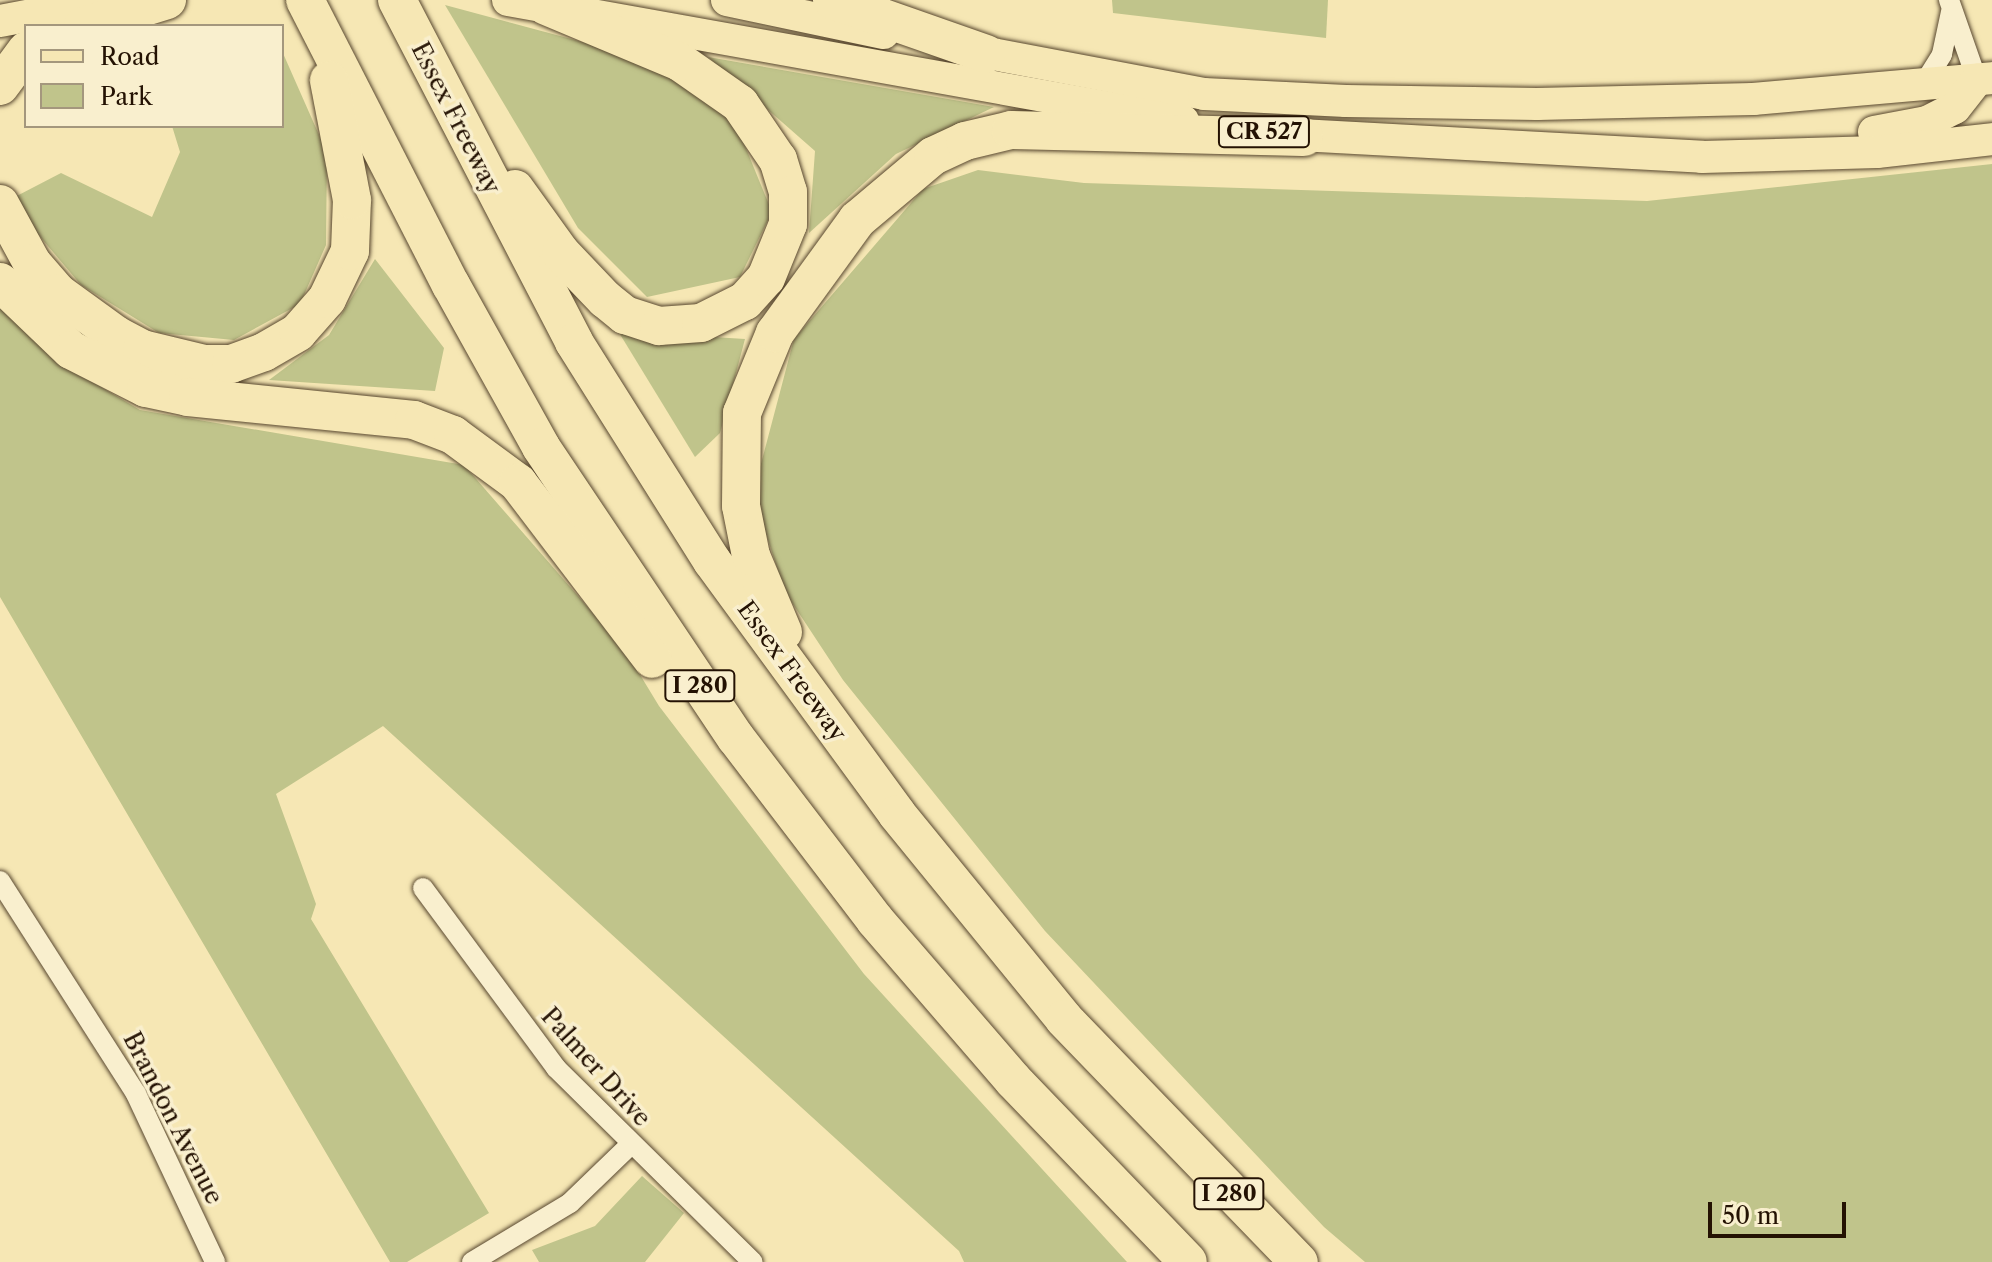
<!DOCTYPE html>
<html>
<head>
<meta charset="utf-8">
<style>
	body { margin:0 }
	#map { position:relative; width:1992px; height:1262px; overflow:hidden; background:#f6e7b4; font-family:"Libre Caslon Text",serif }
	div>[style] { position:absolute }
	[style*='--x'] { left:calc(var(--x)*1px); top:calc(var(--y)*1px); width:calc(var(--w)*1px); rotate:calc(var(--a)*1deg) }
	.green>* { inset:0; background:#c0c48b }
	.roads { filter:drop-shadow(0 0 2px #58472f) drop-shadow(0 0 2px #58472f) }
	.minor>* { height:20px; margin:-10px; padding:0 10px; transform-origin:10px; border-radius:10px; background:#f9efce }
	.primary>* { height:32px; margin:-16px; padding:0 16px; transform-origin:16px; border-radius:16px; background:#f6e7b4 }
	.motorway>* { height:38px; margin:-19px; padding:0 19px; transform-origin:19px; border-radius:19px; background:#f6e7b4 }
	span { translate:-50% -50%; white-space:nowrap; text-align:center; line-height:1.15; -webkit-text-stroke:7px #f9efce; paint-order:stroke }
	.shield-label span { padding:2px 6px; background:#f9efce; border:2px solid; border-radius:6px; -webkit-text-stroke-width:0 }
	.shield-label { font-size:22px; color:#241203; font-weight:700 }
	.street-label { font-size:24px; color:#241203 }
	.legend { position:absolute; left:24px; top:24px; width:260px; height:104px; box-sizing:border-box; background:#f9efce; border:2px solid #a4977d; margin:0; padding:10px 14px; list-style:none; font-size:24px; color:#241203 }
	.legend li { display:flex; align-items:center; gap:16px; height:40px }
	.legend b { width:40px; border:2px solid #a4977d }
	.scale { position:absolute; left:1708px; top:1202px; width:138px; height:36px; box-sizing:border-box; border:4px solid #241203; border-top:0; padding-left:10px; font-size:24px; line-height:28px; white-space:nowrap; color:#241203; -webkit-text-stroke:6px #f9efce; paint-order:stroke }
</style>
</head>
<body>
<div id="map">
	<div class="green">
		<i style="clip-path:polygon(1112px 0,1328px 0,1326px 38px,1113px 13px)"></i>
		<i style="clip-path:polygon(445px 5px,642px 58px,734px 119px,772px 212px,740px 277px,647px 297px,578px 228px)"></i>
		<i style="clip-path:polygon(282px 51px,327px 153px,326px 245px,300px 304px,234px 340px,159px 333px,81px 285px,9px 200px,61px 173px,152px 217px,180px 152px,172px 126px,282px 126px)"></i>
		<i style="clip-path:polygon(708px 57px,994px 107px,896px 154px,809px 233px,815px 151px)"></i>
		<i style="clip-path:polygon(1992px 164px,1992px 1262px,1365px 1262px,1324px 1227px,1045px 931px,843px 680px,785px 592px,753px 494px,794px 339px,923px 189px,978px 170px,1084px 183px,1647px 201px)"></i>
		<i style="clip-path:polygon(375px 259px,444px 348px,435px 391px,269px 380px,329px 335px)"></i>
		<i style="clip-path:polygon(0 303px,50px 357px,140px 410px,464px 465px,625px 650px,659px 706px,864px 974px,1127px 1262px,964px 1262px,959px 1251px,383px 726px,276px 794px,316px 904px,311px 919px,489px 1213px,407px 1262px,390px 1262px,0 597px)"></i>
		<i style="clip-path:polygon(618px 331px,745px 339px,720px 433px,695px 457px)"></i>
		<i style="clip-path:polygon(642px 1176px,684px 1213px,645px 1262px,539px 1262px,532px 1250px,595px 1226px)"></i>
	</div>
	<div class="roads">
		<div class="minor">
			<i style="--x:1949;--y:0;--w:85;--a:70.7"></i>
			<i style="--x:1923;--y:85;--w:36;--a:-58"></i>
			<i style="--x:1942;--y:54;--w:43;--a:-77.9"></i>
			<i style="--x:0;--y:881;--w:253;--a:57.4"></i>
			<i style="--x:136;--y:1094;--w:186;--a:64.8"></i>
			<i style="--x:423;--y:888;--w:224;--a:53.5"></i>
			<i style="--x:556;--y:1068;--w:276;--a:44.6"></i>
			<i style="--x:472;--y:1262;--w:114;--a:-31"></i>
			<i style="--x:570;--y:1203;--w:85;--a:-44"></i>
		</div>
		<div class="primary">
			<i style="--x:508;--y:0;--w:686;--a:10.16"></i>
			<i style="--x:727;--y:0;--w:160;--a:11.9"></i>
			<i style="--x:0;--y:21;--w:113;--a:-10.7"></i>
			<i style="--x:961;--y:48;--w:247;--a:10.7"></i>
			<i style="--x:1204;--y:94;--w:142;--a:2.8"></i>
			<i style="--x:1346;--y:101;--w:191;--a:0.9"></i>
			<i style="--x:1537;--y:104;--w:216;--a:-1.3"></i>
			<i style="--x:1753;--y:99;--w:240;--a:-5"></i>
			<i style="--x:1874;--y:132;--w:54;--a:-10.7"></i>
			<i style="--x:1927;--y:122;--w:31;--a:-27"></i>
			<i style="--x:1955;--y:108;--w:36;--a:-52"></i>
			<i style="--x:1281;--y:134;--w:422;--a:3.1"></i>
			<i style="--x:1702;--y:157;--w:175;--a:-1.6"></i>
			<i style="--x:1877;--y:152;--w:116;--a:-6.4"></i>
		</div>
		<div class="motorway">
			<i style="--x:305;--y:0;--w:320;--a:62.9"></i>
			<i style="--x:451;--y:285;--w:185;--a:60.9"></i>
			<i style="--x:541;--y:447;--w:350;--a:56.2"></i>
			<i style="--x:736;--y:738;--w:229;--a:52.6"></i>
			<i style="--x:875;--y:920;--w:211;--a:49.2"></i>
			<i style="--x:1013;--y:1080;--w:252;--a:46.1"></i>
			<i style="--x:397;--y:0;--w:385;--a:62.6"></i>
			<i style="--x:574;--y:342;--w:259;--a:57.8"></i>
			<i style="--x:712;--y:561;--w:313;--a:53.8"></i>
			<i style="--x:897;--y:814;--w:264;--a:50.8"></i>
			<i style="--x:1064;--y:1019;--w:338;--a:46"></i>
			<i style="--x:832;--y:0;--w:163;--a:19.3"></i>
			<i style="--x:83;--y:26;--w:88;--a:-17.2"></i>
			<i style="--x:0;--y:86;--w:44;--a:-53.4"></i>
			<i style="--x:515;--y:189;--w:79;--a:54.3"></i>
			<i style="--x:561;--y:253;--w:64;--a:46.3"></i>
			<i style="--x:605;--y:299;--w:26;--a:39"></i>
			<i style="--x:625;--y:315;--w:36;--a:18"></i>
			<i style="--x:659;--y:326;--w:42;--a:-4.1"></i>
			<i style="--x:701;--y:323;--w:49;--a:-26.6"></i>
			<i style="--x:745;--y:301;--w:31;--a:-48"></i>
			<i style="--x:766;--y:278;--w:58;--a:-67.8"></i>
			<i style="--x:788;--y:224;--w:32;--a:-90"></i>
			<i style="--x:788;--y:192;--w:34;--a:-107"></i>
			<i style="--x:778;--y:160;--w:68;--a:-124.2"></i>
			<i style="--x:740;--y:104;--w:73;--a:-145"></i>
			<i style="--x:680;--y:62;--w:145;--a:-157.3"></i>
			<i style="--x:0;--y:204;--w:67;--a:61.5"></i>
			<i style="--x:32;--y:263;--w:40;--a:49"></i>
			<i style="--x:58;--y:293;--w:72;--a:35.9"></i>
			<i style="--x:116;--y:335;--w:30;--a:28"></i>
			<i style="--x:142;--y:349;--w:64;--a:13.6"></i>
			<i style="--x:204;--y:364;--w:27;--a:0"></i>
			<i style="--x:231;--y:364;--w:35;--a:-20"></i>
			<i style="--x:264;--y:352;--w:39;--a:-30"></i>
			<i style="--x:298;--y:332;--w:44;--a:-48.7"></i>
			<i style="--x:327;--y:299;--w:53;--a:-64.4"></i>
			<i style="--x:350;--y:251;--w:51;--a:-87.8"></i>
			<i style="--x:352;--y:200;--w:122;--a:-100.9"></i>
			<i style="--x:0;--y:282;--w:98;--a:43.8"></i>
			<i style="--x:71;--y:350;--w:84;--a:26.9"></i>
			<i style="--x:146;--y:388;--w:43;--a:12.1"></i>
			<i style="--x:188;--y:397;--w:227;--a:5.8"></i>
			<i style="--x:414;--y:420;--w:42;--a:21"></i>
			<i style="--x:453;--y:435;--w:81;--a:36.4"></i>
			<i style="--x:518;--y:483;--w:221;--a:52.7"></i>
			<i style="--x:783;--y:632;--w:82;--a:-112.8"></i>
			<i style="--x:751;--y:556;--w:51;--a:-101.3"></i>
			<i style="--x:741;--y:506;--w:93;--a:-89.4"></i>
			<i style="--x:742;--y:413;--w:87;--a:-67.6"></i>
			<i style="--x:775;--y:333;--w:140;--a:-54"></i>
			<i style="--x:857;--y:220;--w:99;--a:-40.1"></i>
			<i style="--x:933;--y:156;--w:35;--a:-25"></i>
			<i style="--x:965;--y:141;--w:47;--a:-13.4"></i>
			<i style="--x:1011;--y:130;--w:293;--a:1.4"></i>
		</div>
	</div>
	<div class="shield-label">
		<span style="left:1264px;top:132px">CR 527</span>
		<span style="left:700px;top:686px">I 280</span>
		<span style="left:1229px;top:1194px">I 280</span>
	</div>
	<div class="street-label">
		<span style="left:456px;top:118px;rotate:63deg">Essex Freeway</span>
		<span style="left:792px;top:671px;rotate:54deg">Essex Freeway</span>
		<span style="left:596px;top:1067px;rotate:48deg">Palmer Drive</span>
		<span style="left:173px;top:1118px;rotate:63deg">Brandon Avenue</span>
	</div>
	<ul class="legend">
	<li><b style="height:10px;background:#f6e7b4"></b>Road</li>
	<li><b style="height:22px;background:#c0c48b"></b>Park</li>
	</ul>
	<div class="scale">50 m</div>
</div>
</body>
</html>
